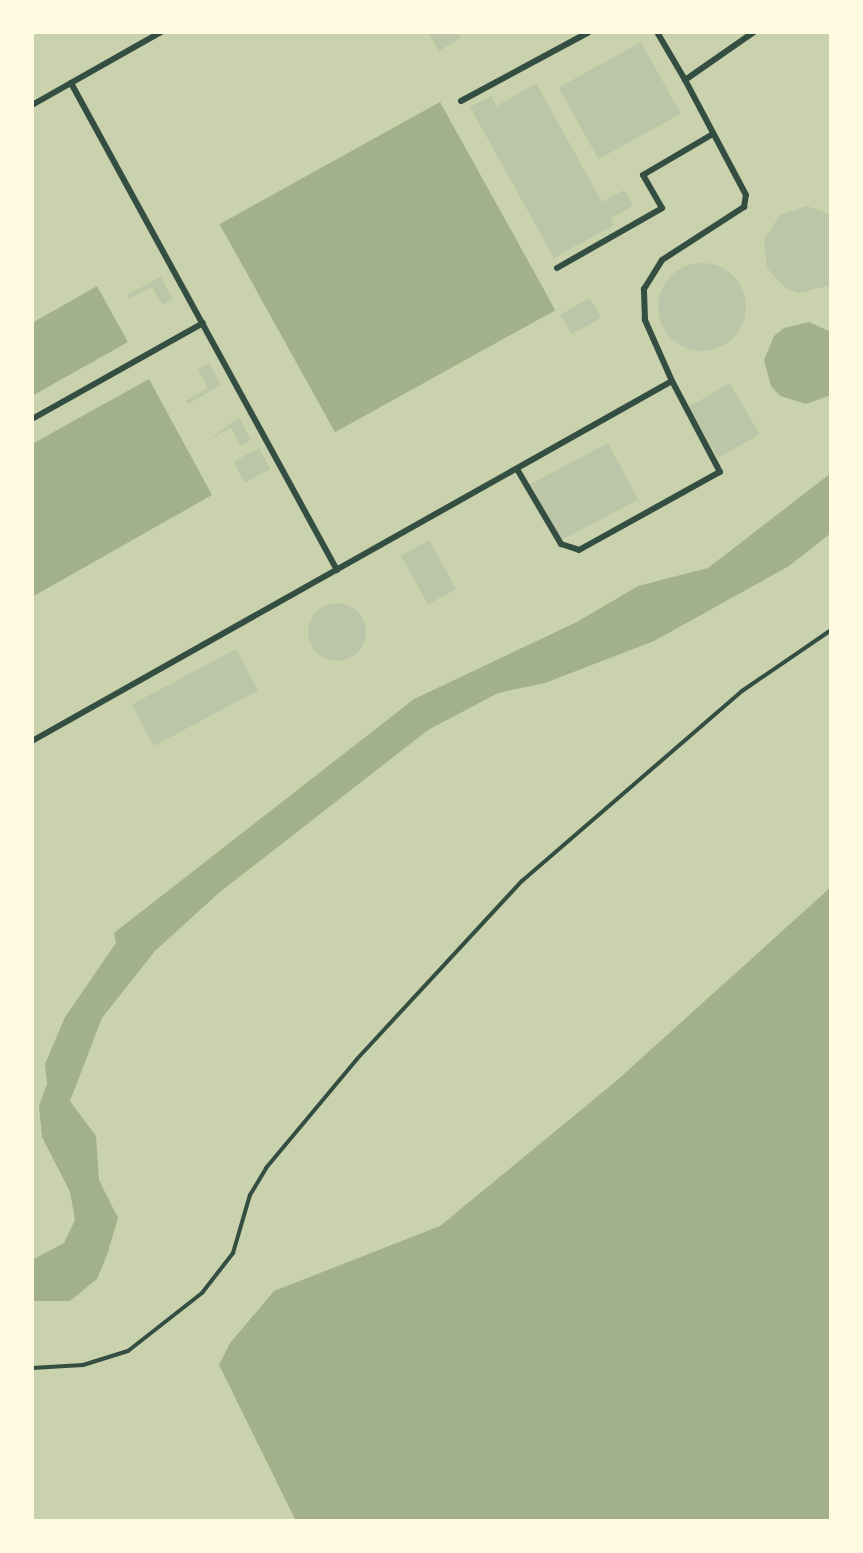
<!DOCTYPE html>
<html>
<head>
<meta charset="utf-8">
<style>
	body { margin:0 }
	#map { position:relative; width:863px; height:1553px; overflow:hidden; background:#e9edc9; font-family:"Space Grotesk",sans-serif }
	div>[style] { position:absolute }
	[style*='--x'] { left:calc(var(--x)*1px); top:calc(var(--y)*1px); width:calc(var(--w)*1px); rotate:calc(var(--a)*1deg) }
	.green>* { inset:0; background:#cad2ad; transform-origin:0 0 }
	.water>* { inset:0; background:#a3b18a; transform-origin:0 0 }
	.building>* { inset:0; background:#bcc5a7; transform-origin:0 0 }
	.round { border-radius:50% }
	.path>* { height:4px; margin:-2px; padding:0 2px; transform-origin:2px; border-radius:2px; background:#344e41 }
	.service>* { height:6px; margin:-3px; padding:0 3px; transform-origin:3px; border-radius:3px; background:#344e41 }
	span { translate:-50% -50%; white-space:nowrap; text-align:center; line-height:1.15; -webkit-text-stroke:6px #fefae0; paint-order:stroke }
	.frame { position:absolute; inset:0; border:34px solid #fefae0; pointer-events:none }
</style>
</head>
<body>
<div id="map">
	<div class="green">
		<i style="left:32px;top:32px;width:799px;height:1489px"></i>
	</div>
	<div class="water">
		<i style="left:440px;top:102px;width:238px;height:252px;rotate:61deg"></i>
		<i style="clip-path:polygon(97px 286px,128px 342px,32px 396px,32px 323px)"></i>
		<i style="clip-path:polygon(809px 322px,831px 332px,831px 395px,806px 404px,780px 396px,771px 386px,764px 360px,774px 336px,784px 328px)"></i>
		<i style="clip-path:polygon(149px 379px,212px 495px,32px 597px,32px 444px)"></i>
		<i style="clip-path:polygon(831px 473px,831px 533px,789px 566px,654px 641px,545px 683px,498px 693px,428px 730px,220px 892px,155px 951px,102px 1018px,70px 1101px,96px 1136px,99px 1180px,118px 1218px,107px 1255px,97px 1279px,70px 1301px,32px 1301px,32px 1260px,64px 1243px,75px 1220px,70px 1192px,42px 1137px,39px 1106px,47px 1084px,45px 1064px,65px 1017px,116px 943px,114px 933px,414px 699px,577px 622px,638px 586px,708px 568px)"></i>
		<i style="clip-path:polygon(831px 887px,831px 1521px,296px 1521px,219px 1365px,230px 1343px,274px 1291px,440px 1226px,615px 1082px)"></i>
	</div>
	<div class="building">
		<i style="clip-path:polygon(428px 32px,457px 32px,461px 38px,439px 51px)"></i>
		<i style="left:641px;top:42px;width:82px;height:94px;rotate:61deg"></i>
		<i style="clip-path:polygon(536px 83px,602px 202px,624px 190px,633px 206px,611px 218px,614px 225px,554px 258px,470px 107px,491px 96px,497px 106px)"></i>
		<i style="clip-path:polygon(807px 206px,831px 215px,831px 285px,798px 293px,785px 288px,767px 268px,764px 239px,780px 215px)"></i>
		<i class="round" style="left:658px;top:263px;width:88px;height:88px"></i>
		<i style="clip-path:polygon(161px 277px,173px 299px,162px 305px,152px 287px,129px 299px,127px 295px)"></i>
		<i style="left:590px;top:298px;width:23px;height:34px;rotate:61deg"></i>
		<i style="clip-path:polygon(209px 363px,221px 385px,188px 404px,186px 401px,208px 388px,198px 369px)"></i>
		<i style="left:730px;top:383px;width:59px;height:48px;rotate:60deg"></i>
		<i style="clip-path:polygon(239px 417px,251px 440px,240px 446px,231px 428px,208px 440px)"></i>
		<i style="left:608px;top:443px;width:64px;height:88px;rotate:62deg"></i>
		<i style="left:259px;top:448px;width:24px;height:29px;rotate:62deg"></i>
		<i style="left:429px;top:540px;width:56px;height:32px;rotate:61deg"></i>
		<i class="round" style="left:308px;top:603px;width:58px;height:58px"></i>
		<i style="left:236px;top:649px;width:47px;height:118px;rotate:62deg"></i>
	</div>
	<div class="path">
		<i style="--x:32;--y:1368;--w:51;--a:-3.4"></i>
		<i style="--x:83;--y:1365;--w:47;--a:-17.3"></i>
		<i style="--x:128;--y:1351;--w:94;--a:-38.1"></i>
		<i style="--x:202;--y:1293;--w:51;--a:-52.2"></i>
		<i style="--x:233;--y:1253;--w:60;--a:-73.7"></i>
		<i style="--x:250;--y:1195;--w:31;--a:-59"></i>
		<i style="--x:266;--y:1168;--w:142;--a:-50.1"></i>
		<i style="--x:357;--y:1059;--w:243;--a:-47.2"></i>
		<i style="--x:522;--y:881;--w:291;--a:-40.8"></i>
		<i style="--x:742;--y:691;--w:108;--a:-34.4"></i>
	</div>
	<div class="service">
		<i style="--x:657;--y:32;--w:56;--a:59.7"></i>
		<i style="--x:71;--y:83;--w:555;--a:61.36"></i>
		<i style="--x:461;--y:101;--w:145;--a:-28.3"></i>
		<i style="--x:32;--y:105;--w:148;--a:-29.5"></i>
		<i style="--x:557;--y:268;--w:121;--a:-29.7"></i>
		<i style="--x:662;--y:208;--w:38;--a:-120"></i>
		<i style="--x:643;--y:175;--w:81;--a:-30.4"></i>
		<i style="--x:32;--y:419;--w:196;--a:-29.3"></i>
		<i style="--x:517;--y:469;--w:87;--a:59.6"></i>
		<i style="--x:561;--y:544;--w:19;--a:18"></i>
		<i style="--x:579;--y:550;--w:161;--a:-29"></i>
		<i style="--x:720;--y:472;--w:103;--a:-117.8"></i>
		<i style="--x:32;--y:741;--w:734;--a:-29.36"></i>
		<i style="--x:672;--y:381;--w:67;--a:-113.9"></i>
		<i style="--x:645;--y:320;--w:31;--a:-92"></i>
		<i style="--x:644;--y:289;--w:34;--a:-58"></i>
		<i style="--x:662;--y:260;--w:98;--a:-32.9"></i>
		<i style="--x:744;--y:207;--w:12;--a:-81"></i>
		<i style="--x:746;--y:195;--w:130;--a:-117.9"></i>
		<i style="--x:685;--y:80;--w:84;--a:-34.8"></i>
	</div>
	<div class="frame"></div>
</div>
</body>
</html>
